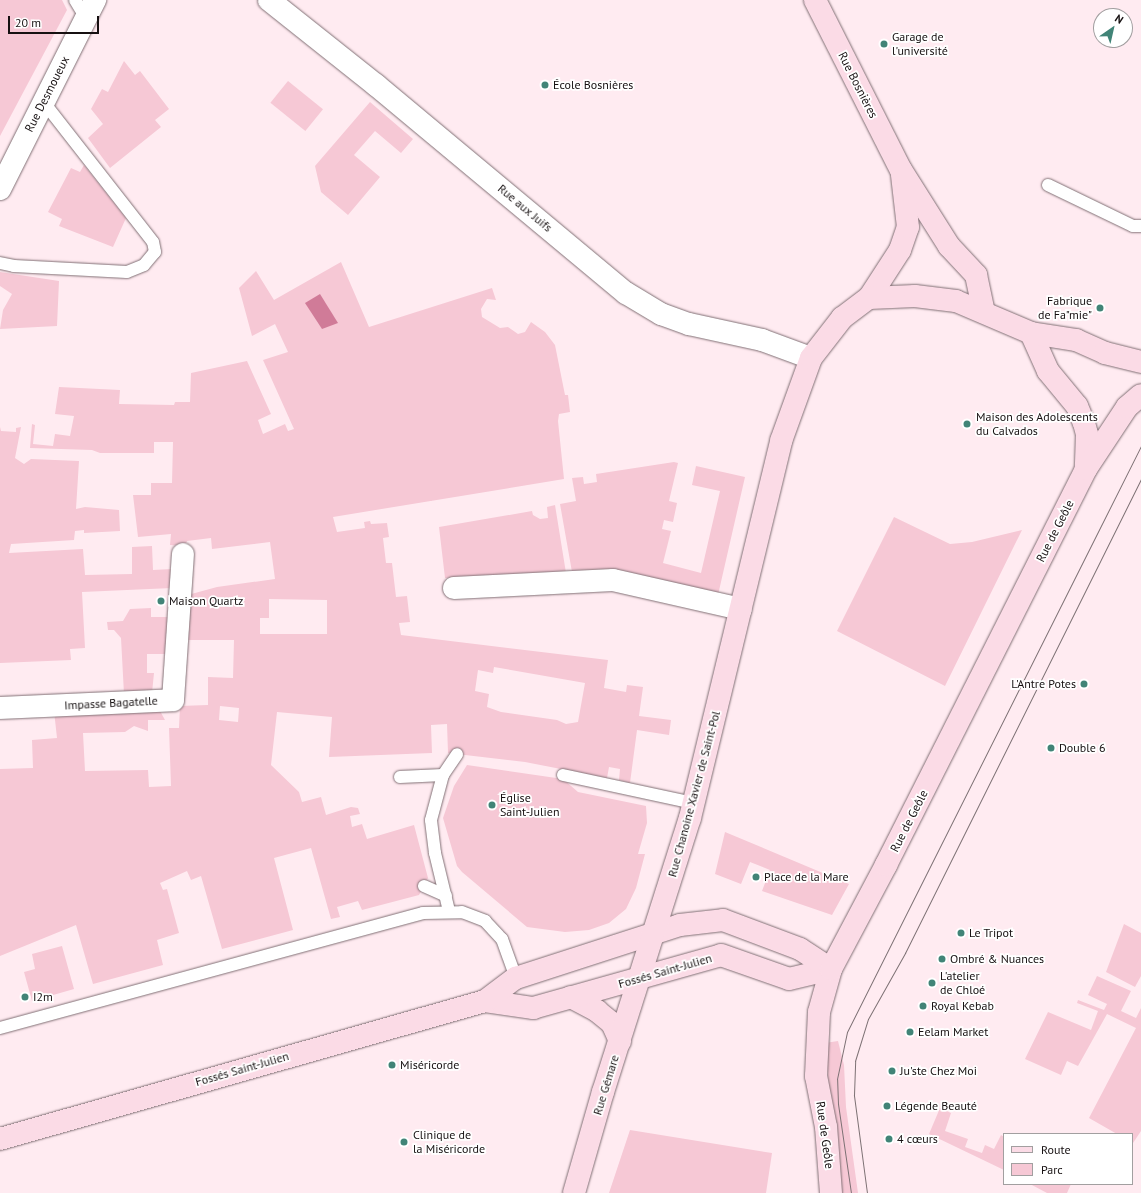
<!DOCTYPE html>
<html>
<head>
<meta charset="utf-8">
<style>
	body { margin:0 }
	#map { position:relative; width:1141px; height:1193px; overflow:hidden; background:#ffebf1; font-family:"PT Sans",sans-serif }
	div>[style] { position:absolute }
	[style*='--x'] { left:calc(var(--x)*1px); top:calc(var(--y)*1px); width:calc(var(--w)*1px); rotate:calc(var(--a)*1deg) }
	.green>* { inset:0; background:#f6c8d5; transform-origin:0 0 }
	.water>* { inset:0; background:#d07b98 }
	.roads { filter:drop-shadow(0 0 1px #817075) drop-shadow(0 0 1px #817075) }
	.service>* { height:12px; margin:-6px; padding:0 6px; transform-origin:6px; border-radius:6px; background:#fff }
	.minor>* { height:22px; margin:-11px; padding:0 11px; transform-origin:11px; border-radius:11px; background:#fff }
	.tertiary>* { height:22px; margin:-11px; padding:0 11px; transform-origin:11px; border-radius:11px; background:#fff }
	.secondary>* { height:22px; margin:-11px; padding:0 11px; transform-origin:11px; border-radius:11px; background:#fbdbe6 }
	.tram>* { height:1px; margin:-0.5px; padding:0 0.5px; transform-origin:0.5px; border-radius:0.5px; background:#7d7174 }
	.dots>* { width:11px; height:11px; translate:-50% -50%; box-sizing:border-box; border:2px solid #fff; border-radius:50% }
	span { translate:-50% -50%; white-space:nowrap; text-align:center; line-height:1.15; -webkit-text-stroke:3.5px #fff; paint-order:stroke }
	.poi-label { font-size:12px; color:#161011 }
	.left { translate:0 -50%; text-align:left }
	.right { translate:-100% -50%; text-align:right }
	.street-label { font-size:12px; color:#161011 }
	.legend { position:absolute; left:1003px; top:1133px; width:130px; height:52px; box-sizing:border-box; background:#fff; border:1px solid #a29fa0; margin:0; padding:5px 7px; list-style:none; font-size:12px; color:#161011 }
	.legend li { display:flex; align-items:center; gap:8px; height:20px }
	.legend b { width:20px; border:1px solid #a29fa0 }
	.north { position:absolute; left:1093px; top:8px; width:40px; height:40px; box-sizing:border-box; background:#fff; border:1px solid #a29fa0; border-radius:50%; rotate:34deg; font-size:11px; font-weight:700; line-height:16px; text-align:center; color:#161011 }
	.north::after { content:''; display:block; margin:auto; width:14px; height:18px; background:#418477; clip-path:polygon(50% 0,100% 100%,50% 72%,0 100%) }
	.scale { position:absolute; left:8px; top:16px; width:91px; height:18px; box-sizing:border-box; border:2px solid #161011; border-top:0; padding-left:5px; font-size:12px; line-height:14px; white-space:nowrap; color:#161011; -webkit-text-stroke:3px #fff; paint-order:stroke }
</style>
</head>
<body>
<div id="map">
	<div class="green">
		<i style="clip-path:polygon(0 0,62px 0,67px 10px,0 136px)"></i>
		<i style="clip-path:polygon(124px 61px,135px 75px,140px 71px,169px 109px,155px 120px,161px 127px,110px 168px,88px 138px,103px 124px,91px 109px,102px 89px,108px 92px)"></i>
		<i style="left:288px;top:81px;width:45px;height:28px;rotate:39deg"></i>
		<i style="clip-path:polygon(370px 102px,413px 139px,401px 153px,375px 131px,354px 155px,380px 177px,348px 215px,321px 192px,315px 166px)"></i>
		<i style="clip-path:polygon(84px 165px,126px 218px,113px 247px,59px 226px,62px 219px,48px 212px,71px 168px,80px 172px)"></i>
		<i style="clip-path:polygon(evenodd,341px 262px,369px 327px,492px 288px,496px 300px,487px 299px,481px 309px,482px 317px,500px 328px,508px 327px,518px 334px,525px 332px,531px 322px,545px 332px,555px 345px,565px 395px,568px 395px,570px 412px,559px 414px,558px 421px,564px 479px,333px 517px,337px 532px,365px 528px,364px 522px,370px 521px,371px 524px,387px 523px,389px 537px,383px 538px,386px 563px,392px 563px,396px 597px,407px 596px,410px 622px,399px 623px,401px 635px,608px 660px,604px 688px,626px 692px,627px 685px,643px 687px,639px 716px,671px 720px,669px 735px,637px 730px,630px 783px,619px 780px,620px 769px,609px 767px,607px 778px,525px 762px,448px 753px,447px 724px,431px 725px,432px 753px,329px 757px,332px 717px,277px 712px,271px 765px,299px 792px,302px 802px,321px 797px,326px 815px,351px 807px,358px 808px,360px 814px,350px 816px,352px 827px,362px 824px,367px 839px,414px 825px,428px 878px,419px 895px,362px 910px,358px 901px,337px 907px,340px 917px,331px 919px,311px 848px,274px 858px,293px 930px,222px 949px,201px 876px,191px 880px,187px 871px,160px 883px,163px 890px,167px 889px,179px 933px,157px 940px,163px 965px,93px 984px,76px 925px,0 956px,0 769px,33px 768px,32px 740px,57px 738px,54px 711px,160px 711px,165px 720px,148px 720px,148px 731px,134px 726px,125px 732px,83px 733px,85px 771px,148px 770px,149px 787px,171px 786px,169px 728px,179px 728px,180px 706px,208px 705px,208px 677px,233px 678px,234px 640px,182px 640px,184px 596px,217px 587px,275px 579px,270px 542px,212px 549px,211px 538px,187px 541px,185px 546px,170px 545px,171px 534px,138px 537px,133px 495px,151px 495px,151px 483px,172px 483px,173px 442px,154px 442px,154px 453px,100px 453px,92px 450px,30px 448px,32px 424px,35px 425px,33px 444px,53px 446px,55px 434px,70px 436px,74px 416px,55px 414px,59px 387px,120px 390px,119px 404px,174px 405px,175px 402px,190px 402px,191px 373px,247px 361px,271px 414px,258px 420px,263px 434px,285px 424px,288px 431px,294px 429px,263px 360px,288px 352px,275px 324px,252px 336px,239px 288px,256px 271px,274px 300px,341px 262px,269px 599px,327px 600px,327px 634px,260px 634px,260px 618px,269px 618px,269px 599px,341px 262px,494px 667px,585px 683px,578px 722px,566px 724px,557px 720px,501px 712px,487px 707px,489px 694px,475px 691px,478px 670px,493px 673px,494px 667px,341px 262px,220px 706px,239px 708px,238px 722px,219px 720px,220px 706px)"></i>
		<i style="clip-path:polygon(0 272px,59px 281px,57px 326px,0 329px,3px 310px,12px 294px,0 286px)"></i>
		<i style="clip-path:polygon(0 427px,1px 431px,16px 432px,16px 428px,21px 427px,15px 458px,24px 464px,31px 459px,79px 461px,76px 509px,85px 507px,119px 510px,120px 531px,84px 533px,84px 530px,75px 531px,74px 540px,11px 544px,9px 553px,83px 549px,85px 575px,132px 574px,132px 547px,152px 546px,153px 570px,172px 569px,172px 588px,82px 592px,85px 648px,70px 649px,71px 660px,0 663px)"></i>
		<i style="clip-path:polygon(674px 462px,678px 463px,669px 501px,677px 503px,673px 522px,664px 520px,662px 529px,671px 531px,663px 563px,701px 573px,720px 491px,692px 485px,696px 466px,745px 477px,718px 595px,572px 572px,560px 504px,576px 501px,572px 478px,583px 477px,584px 484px,597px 482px,596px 474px)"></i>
		<i style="clip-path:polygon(555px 505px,566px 573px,445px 578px,439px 527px,532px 511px,533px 515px,540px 519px,548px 518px,547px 507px)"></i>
		<i style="clip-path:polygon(894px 517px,950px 544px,972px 542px,1022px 530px,945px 686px,837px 631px)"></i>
		<i style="clip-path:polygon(151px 608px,151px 617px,171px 617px,169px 654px,147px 654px,147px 673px,154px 673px,152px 693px,124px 694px,121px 638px,114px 630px,108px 630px,107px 622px,123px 621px,130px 609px)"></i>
		<i style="clip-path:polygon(467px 765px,563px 779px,578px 792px,646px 806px,647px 823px,638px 854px,645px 854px,636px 888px,626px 909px,609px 923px,589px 930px,565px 932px,527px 927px,462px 872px,457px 866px,443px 818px,454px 786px)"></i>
		<i style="clip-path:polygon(725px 832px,849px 884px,832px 915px,762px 891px,770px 870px,750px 862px,741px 884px,715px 874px)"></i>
		<i style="clip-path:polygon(1124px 924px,1141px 933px,1141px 976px,1135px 987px,1106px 972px)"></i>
		<i style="clip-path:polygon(62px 946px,74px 989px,32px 1001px,24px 972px,35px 969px,32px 954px)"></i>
		<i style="clip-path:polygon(1097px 976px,1131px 991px,1121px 1011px,1136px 1018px,1141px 1008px,1141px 1131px,1133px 1143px,1132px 1134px,1117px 1134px,1089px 1118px,1136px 1028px,1107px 1014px,1078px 1066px,1067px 1061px,1061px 1075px,1025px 1059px,1048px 1012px,1091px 1030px,1098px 1011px,1077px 1003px,1078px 1000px,1104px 1010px,1107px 1004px,1088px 995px)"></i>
		<i style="clip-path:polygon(838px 1041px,844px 1065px,846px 1107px,858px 1193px,838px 1193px,825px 1043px)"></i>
		<i style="clip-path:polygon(940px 1108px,951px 1113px,945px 1131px,968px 1139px,965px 1147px,982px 1153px,985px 1145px,994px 1149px,1001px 1135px,1004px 1137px,1004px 1170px,929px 1134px)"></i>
		<i style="clip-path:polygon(630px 1130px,772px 1153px,766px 1193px,609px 1193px)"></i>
		<i style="clip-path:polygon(1030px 1184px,1071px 1184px,1067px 1193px,1047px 1193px)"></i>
	</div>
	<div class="water">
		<i style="clip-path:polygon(320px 294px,338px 323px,322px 329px,305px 303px)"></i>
	</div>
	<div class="roads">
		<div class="service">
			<i style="--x:75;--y:0;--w:21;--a:59"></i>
			<i style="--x:1048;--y:185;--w:94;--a:25.8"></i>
			<i style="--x:1133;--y:226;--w:8;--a:0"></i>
			<i style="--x:0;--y:263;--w:14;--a:12"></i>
			<i style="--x:14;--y:266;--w:113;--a:3"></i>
			<i style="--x:127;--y:272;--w:18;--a:-22"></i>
			<i style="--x:144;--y:265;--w:17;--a:-50"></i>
			<i style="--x:155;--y:252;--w:10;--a:-101"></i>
			<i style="--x:153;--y:242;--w:179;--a:-128"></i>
			<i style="--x:563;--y:775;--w:134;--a:12.1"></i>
			<i style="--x:400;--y:777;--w:43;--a:-2.7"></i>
			<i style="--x:424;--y:886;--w:24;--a:24"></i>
			<i style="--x:449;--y:911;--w:60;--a:-103.6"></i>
			<i style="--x:435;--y:853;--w:33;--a:-97"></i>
			<i style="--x:431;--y:820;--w:47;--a:-75.1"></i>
			<i style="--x:443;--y:775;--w:25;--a:-56"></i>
			<i style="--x:0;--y:1028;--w:438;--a:-15.2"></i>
			<i style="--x:423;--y:913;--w:39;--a:-1"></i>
			<i style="--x:462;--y:912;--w:25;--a:21"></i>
			<i style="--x:485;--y:921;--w:25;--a:47"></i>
			<i style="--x:502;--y:939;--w:41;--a:70.3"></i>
		</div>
		<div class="minor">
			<i style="--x:269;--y:0;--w:137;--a:38.5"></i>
			<i style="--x:376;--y:85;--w:325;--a:39.8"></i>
			<i style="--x:626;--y:293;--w:41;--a:31"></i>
			<i style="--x:661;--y:314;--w:30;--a:20"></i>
			<i style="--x:689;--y:324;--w:75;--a:12.4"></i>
			<i style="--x:762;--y:340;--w:52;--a:20.2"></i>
			<i style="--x:454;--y:588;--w:159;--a:-2.9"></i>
			<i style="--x:613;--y:580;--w:131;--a:12.8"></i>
			<i style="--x:0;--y:708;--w:173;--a:-2.6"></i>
			<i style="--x:173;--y:700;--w:146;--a:-86.1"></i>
		</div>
		<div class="tertiary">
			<i style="--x:0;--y:189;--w:212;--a:-63.3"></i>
		</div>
		<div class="secondary">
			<i style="--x:815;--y:0;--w:191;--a:63.2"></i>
			<i style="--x:901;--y:170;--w:90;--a:57.7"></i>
			<i style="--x:949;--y:246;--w:40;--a:47"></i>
			<i style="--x:976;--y:275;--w:38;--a:78"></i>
			<i style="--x:869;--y:298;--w:57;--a:-57.1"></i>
			<i style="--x:900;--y:250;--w:24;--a:-71"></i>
			<i style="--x:908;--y:227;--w:52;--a:-96.6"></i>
			<i style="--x:1031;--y:333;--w:42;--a:65.9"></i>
			<i style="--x:1048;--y:371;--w:45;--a:50.4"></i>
			<i style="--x:1077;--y:406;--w:18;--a:68"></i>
			<i style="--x:1084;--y:423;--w:11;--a:75"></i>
			<i style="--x:1087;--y:434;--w:35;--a:92"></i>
			<i style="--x:571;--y:997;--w:30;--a:28"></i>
			<i style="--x:597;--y:1011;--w:19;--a:39"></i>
			<i style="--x:612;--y:1023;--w:20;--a:66"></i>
			<i style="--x:485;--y:1001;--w:49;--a:8.3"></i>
			<i style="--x:533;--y:1008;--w:195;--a:-15.7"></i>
			<i style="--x:721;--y:955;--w:72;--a:19.4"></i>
			<i style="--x:789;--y:979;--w:43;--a:-13.4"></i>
			<i style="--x:0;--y:1139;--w:504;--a:-15.88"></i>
			<i style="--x:485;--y:1001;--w:39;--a:-37"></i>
			<i style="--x:516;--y:978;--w:172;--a:-17.9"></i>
			<i style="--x:680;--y:925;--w:43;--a:-6.6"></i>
			<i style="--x:723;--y:920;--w:82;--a:20.6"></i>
			<i style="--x:800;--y:949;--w:37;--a:33"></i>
			<i style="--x:574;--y:1193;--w:105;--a:-74"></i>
			<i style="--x:603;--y:1092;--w:287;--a:-72.4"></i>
			<i style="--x:690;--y:818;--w:388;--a:-76.4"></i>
			<i style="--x:781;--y:441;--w:88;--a:-70.1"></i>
			<i style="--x:811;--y:358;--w:51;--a:-52.2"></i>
			<i style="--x:842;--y:318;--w:34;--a:-37"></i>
			<i style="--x:869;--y:298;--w:46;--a:-2.5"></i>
			<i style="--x:915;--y:296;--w:41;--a:7"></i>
			<i style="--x:956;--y:301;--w:82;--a:23.1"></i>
			<i style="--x:1031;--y:333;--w:46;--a:8.8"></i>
			<i style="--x:1076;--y:340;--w:32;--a:24"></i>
			<i style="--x:1105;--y:353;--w:37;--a:14"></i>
			<i style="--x:831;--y:1193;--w:66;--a:-94.3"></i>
			<i style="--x:826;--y:1127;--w:52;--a:-101.1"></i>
			<i style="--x:816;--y:1076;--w:64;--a:-87.3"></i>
			<i style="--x:819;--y:1012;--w:45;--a:-74.4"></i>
			<i style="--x:831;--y:969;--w:118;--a:-62.1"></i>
			<i style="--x:886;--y:865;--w:444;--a:-63.2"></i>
			<i style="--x:1086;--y:469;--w:74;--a:-56.5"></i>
			<i style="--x:1127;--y:407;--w:18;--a:-41"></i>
		</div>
	</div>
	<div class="tram">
		<i style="--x:851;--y:1193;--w:90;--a:-98.3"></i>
		<i style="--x:838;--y:1104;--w:25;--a:-92"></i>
		<i style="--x:837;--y:1079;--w:48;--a:-78"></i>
		<i style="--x:847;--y:1032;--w:656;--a:-63.36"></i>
		<i style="--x:867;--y:1193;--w:99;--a:-97.6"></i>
		<i style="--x:854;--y:1095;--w:34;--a:-88"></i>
		<i style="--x:855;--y:1061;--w:44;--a:-72.8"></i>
		<i style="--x:868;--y:1019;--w:76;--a:-60.7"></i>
		<i style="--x:905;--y:953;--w:530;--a:-63.53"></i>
	</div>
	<div class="dots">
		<i style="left:884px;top:44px;background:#418477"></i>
		<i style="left:545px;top:85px;background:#418477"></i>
		<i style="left:1100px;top:308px;background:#418477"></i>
		<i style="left:967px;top:424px;background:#418477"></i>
		<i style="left:161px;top:601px;background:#418477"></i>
		<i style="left:1084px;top:684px;background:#418477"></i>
		<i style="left:1051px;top:748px;background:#418477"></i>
		<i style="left:492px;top:805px;background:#418477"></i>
		<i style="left:756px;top:877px;background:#418477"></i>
		<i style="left:961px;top:933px;background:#418477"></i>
		<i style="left:942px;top:959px;background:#418477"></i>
		<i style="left:932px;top:983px;background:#418477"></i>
		<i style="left:25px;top:997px;background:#418477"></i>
		<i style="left:923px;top:1006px;background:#418477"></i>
		<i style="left:910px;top:1032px;background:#418477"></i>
		<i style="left:392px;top:1065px;background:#418477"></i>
		<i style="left:892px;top:1071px;background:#418477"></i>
		<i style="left:887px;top:1106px;background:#418477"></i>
		<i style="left:889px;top:1139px;background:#418477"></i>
		<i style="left:404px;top:1142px;background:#418477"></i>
	</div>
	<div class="poi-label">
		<span class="left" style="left:892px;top:44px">Garage de<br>l'université</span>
		<span class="left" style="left:553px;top:85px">École Bosnières</span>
		<span class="right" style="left:1092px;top:308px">Fabrique<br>de Fa"mie"</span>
		<span class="left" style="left:976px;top:424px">Maison des Adolescents<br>du Calvados</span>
		<span class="left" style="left:169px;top:601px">Maison Quartz</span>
		<span class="right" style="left:1076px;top:684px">L'Antre Potes</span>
		<span class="left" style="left:1059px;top:748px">Double 6</span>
		<span class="left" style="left:500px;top:805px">Église<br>Saint-Julien</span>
		<span class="left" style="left:764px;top:877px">Place de la Mare</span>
		<span class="left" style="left:969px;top:933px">Le Tripot</span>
		<span class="left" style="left:950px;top:959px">Ombré &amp; Nuances</span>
		<span class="left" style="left:940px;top:983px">L'atelier<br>de Chloé</span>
		<span class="left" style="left:33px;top:997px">I2m</span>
		<span class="left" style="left:931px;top:1006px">Royal Kebab</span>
		<span class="left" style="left:918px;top:1032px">Eelam Market</span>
		<span class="left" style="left:400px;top:1065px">Miséricorde</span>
		<span class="left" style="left:900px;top:1071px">Ju'ste Chez Moi</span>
		<span class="left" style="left:895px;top:1106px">Légende Beauté</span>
		<span class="left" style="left:413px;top:1142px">Clinique de<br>la Miséricorde</span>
		<span class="left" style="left:897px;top:1139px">4 cœurs</span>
	</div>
	<div class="street-label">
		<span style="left:858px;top:85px;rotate:63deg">Rue Bosnières</span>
		<span style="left:47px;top:94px;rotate:-63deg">Rue Desmoueux</span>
		<span style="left:525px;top:208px;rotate:40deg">Rue aux Juifs</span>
		<span style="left:1055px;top:531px;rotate:-63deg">Rue de Geôle</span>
		<span style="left:111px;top:703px;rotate:-3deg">Impasse Bagatelle</span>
		<span style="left:694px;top:794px;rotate:-75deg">Rue Chanoine Xavier de Saint-Pol</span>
		<span style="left:909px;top:821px;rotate:-63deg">Rue de Geôle</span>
		<span style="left:665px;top:971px;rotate:-16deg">Fossés Saint-Julien</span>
		<span style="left:242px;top:1069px;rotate:-16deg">Fossés Saint-Julien</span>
		<span style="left:606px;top:1085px;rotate:-73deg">Rue Gémare</span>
		<span style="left:825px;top:1135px;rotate:82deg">Rue de Geôle</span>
	</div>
	<ul class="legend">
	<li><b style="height:5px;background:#fbdbe6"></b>Route</li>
	<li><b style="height:11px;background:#f6c8d5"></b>Parc</li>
	</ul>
	<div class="north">N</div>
	<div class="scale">20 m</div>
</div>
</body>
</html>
